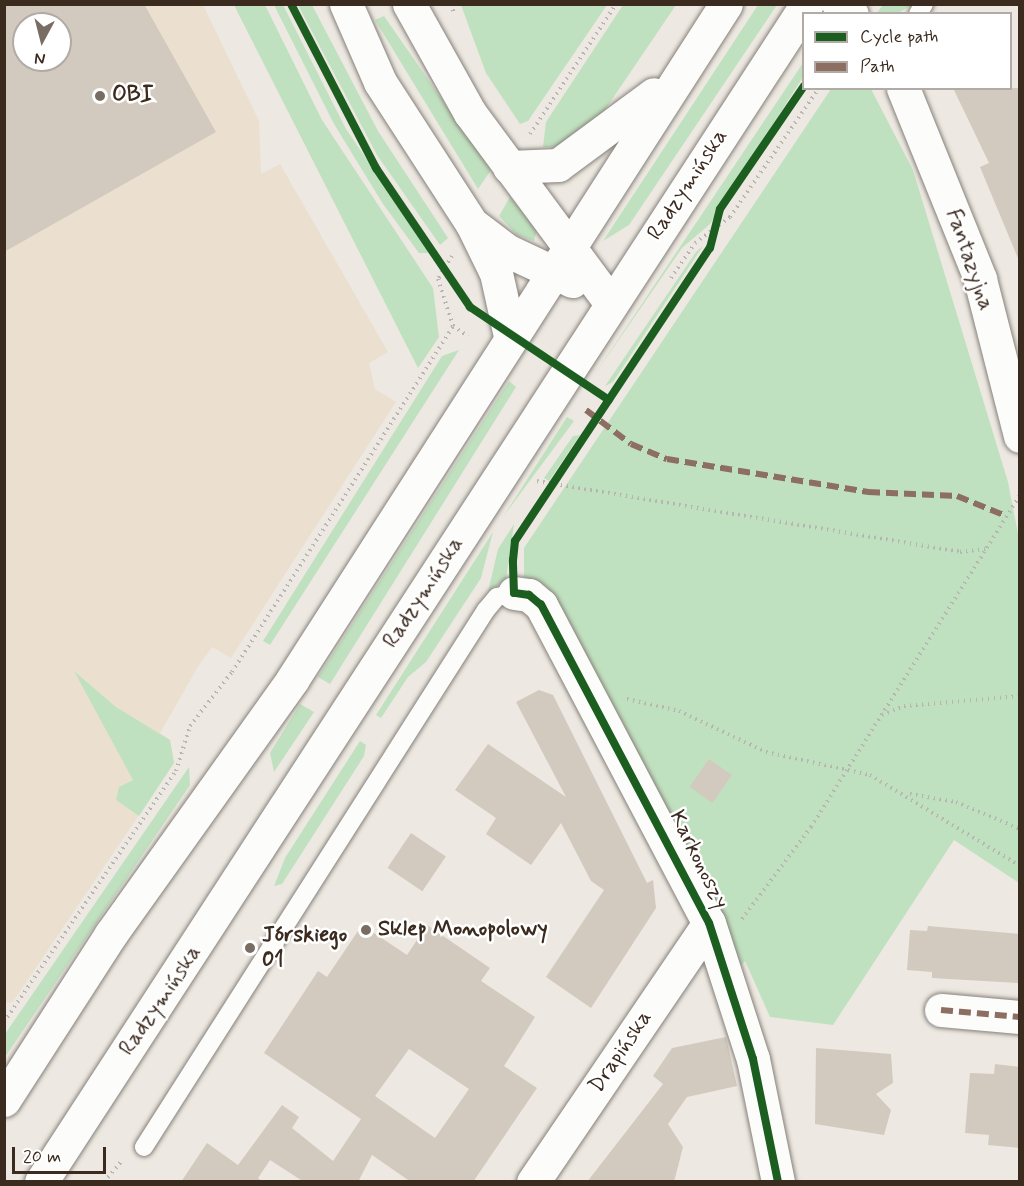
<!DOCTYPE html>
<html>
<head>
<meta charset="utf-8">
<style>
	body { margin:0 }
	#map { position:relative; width:1024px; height:1186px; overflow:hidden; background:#ede8e1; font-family:Mynerve,sans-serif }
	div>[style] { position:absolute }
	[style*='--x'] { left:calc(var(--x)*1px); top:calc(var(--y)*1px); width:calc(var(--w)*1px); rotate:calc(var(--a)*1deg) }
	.built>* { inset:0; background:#ebe0d0 }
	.green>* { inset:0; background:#c0e1bf }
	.building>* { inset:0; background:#d2cabe; transform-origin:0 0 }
	.path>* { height:4px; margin-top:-2px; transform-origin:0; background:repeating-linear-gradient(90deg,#b7b4b1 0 1.5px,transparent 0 6px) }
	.roads { filter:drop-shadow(0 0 2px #86817b) drop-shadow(0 0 2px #86817b) }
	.lane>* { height:18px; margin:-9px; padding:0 9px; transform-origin:9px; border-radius:9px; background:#fcfcfa }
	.street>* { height:33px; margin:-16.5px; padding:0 16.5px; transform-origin:16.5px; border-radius:16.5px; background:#fcfcfa }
	.secondary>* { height:33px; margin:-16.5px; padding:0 16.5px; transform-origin:16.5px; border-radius:16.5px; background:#fcfcfa }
	.quiet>* { height:6px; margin-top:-3px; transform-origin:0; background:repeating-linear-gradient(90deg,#8d6e63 0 12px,transparent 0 18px) }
	.cycleway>* { height:8px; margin:-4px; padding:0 4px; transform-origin:4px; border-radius:4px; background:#1b5e20 }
	.dots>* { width:16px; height:16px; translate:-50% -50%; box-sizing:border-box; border:3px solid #fff; border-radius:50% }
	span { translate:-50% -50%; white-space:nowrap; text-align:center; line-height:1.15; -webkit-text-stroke:5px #fff; paint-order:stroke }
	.poi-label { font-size:22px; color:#3b2a1e; font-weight:700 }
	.left { translate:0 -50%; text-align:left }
	.street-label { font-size:22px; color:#3b2a1e }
	.frame { position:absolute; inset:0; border:6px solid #3b2a1e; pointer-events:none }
	.legend { position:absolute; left:802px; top:12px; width:210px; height:78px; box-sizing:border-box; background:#fff; border:2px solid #b1aaa5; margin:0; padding:8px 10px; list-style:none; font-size:18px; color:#3b2a1e }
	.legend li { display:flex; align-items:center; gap:12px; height:30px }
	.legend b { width:30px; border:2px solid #b1aaa5 }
	.north { position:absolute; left:12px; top:12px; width:60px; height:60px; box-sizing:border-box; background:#fff; border:2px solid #b1aaa5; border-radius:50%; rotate:187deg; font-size:16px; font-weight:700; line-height:24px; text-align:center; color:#3b2a1e }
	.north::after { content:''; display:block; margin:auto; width:21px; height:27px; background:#796c62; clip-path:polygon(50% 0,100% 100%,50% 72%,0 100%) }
	.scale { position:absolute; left:12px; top:1147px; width:94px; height:27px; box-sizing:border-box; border:3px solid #3b2a1e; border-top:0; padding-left:8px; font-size:18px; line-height:21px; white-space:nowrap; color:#3b2a1e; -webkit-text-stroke:4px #fff; paint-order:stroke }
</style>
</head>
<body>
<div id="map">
	<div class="built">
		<i style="clip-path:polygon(evenodd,4px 5px,203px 5px,259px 121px,261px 174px,280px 164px,388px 352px,369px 363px,375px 389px,396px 402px,231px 658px,212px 647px,199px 665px,160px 733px,170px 740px,174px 763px,13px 1002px,5px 1003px,4px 5px,24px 24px,60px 24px,60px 60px,24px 60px,24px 24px)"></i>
	</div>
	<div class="green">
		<i style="clip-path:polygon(234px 5px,265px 5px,322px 120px,433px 288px,439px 337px,418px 368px)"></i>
		<i style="clip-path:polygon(274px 5px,283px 5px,346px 129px,430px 253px,419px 253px,383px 204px,334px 124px)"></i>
		<i style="clip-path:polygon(298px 5px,312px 5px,378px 131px,448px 238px,440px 245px,377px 155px)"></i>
		<i style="clip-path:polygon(461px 5px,461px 4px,607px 5px,528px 121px,520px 124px,486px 73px)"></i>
		<i style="clip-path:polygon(623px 5px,676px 5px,594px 126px,559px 147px,543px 147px,546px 122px)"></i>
		<i style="clip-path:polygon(758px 5px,777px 5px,629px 225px,603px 241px)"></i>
		<i style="clip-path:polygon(883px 5px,883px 4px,912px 5px,898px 13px,877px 13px)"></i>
		<i style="clip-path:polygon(384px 16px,491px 170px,478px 189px,375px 20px)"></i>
		<i style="clip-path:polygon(803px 63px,803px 77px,710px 224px,682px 248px,591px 380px)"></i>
		<i style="clip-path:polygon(831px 89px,871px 89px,913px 170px,1008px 482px,1019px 539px,1019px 883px,954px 840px,833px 1025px,770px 1017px,745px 961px,738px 969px,546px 586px,524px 577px,524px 548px)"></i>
		<i style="clip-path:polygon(510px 197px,537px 230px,534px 241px,517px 235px,499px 216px)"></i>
		<i style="clip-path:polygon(703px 246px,613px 382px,605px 386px,696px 252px)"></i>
		<i style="clip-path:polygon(459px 350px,270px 645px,263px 641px,442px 356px)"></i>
		<i style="clip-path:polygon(509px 381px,516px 387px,330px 684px,318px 677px)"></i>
		<i style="clip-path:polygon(567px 417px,574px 421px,503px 517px)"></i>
		<i style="clip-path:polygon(580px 435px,549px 481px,544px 478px,573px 436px)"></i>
		<i style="clip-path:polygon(514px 524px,506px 579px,488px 592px,498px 549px)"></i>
		<i style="clip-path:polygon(493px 532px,481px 578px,426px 662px,408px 677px,381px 718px,376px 715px)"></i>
		<i style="clip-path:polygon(74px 671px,116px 707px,170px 740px,174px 763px,139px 816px,116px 800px,119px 787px,133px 780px)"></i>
		<i style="clip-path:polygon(300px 704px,314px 712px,274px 772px,270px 753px)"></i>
		<i style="clip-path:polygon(360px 741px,366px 745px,364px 756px,282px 884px,274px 886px,285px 858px)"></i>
		<i style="clip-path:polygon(189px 767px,190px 785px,5px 1057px,5px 1034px)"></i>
	</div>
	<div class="building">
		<i style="clip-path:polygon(evenodd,4px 4px,144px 4px,216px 132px,4px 252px,4px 4px,24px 24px,60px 24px,60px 60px,24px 60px,24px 24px)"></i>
		<i style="clip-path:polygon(953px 88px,1020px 88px,1020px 263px,980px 167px,989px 163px)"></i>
		<i style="clip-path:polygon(539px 690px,553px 695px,647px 883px,653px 880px,656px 908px,591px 1008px,546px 977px,604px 890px,591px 881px,561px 823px,531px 865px,486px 834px,496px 818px,455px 790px,488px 744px,566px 797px,516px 702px)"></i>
		<i style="left:709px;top:759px;width:28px;height:34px;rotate:35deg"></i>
		<i style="left:411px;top:833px;width:42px;height:42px;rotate:34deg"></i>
		<i style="clip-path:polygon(evenodd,362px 925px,407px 955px,427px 925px,490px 968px,481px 981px,535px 1017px,504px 1066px,537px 1088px,473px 1182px,411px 1182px,372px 1155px,358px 1182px,304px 1182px,270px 1160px,258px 1178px,263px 1182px,181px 1182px,207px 1143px,238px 1165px,282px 1105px,299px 1117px,292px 1128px,333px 1161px,361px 1119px,264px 1053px,318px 971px,327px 977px,362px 925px,409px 1049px,469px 1089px,435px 1138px,375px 1096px,409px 1049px)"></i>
		<i style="clip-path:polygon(928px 926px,1020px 934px,1018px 983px,932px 978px,932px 972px,907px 970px,910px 930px,927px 931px)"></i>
		<i style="clip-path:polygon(726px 1037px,737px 1086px,687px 1097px,668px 1124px,683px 1147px,674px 1182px,587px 1182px,663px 1084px,653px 1076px,672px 1048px)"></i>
		<i style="clip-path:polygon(816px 1048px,891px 1054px,893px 1083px,876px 1094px,891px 1110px,884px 1135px,815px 1124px)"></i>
		<i style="clip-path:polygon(995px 1064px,1020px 1067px,1020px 1148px,988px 1145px,989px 1135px,965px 1133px,970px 1073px,994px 1074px)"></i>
	</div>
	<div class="path">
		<i style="--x:451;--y:4;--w:9;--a:72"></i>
		<i style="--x:530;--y:134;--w:156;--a:-56.5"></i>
		<i style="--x:452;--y:256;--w:27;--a:121"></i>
		<i style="--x:438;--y:279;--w:49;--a:72.3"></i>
		<i style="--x:453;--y:326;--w:18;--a:34"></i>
		<i style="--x:671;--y:278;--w:42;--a:-55.6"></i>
		<i style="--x:695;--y:243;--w:44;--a:-36.6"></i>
		<i style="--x:730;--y:217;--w:157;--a:-55.4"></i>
		<i style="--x:537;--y:481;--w:429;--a:9.5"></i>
		<i style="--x:960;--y:552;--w:26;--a:-7"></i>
		<i style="--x:627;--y:699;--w:53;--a:13"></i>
		<i style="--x:679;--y:711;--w:96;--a:25.2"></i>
		<i style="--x:766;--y:752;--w:107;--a:12.5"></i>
		<i style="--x:870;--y:775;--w:175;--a:31.2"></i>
		<i style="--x:882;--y:715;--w:24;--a:-22"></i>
		<i style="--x:904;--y:706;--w:116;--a:-4.9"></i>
		<i style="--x:910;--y:794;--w:47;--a:9.9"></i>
		<i style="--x:956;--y:802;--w:69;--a:22.9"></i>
		<i style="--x:742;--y:919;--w:115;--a:-53.1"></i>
		<i style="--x:811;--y:827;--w:392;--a:-57.8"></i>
		<i style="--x:4;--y:1022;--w:304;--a:-55.6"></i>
		<i style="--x:176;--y:771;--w:47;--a:-72.7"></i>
		<i style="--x:190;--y:726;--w:68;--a:-52.1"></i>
		<i style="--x:232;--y:672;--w:411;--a:-57.4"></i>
		<i style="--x:104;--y:1182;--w:30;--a:-50"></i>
	</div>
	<div class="roads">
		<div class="lane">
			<i style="--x:918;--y:14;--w:12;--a:-59"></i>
			<i style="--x:144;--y:1147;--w:637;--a:-57.51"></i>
			<i style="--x:486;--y:610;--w:17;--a:-50"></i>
			<i style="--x:497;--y:597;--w:17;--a:-13"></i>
		</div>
		<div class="street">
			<i style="--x:838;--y:4;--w:17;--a:36"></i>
			<i style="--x:903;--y:88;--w:206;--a:68"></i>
			<i style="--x:980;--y:279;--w:162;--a:75.7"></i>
			<i style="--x:514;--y:593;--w:15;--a:8"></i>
			<i style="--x:529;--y:595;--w:16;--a:40"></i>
			<i style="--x:541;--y:605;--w:360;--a:62.2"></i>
			<i style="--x:709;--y:923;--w:143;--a:72.1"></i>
			<i style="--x:753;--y:1059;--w:126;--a:78.5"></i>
			<i style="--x:941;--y:1010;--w:79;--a:5.1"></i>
			<i style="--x:533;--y:1182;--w:313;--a:-55.8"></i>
		</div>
		<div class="secondary">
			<i style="--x:346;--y:4;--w:85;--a:66.4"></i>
			<i style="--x:380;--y:82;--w:169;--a:57.1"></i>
			<i style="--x:472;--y:224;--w:55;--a:63.9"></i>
			<i style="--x:496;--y:273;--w:65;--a:77.5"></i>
			<i style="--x:409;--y:4;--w:125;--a:60.8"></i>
			<i style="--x:470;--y:113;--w:235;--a:53.5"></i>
			<i style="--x:509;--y:167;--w:49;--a:-2.3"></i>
			<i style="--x:558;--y:165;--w:119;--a:-36.5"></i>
			<i style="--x:476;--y:227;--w:40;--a:37"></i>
			<i style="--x:508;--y:251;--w:71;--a:25.1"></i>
			<i style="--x:4;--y:1100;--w:197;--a:-57.2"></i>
			<i style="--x:111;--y:934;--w:312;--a:-54.5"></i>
			<i style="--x:292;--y:680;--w:803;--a:-57.3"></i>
			<i style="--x:41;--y:1182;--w:1405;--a:-56.97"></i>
		</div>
	</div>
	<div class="quiet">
		<i style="--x:586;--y:410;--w:56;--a:37.1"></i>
		<i style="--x:631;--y:444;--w:39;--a:23"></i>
		<i style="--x:667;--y:459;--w:204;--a:9.3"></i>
		<i style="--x:868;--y:492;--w:89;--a:2.6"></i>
		<i style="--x:957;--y:496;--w:53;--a:22.2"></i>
		<i style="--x:941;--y:1010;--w:79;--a:5.1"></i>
	</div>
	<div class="cycleway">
		<i style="--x:291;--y:4;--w:185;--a:62.6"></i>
		<i style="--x:376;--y:168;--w:168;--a:55.9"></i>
		<i style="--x:470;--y:307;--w:167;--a:33.8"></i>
		<i style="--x:778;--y:1182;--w:126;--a:-101.5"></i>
		<i style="--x:753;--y:1059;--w:143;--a:-107.9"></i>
		<i style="--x:709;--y:923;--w:360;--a:-117.8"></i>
		<i style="--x:541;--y:605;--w:16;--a:-140"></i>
		<i style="--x:529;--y:595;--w:15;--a:-172"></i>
		<i style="--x:514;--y:593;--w:33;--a:-92"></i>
		<i style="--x:513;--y:560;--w:19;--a:-84"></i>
		<i style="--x:515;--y:541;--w:352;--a:-56.4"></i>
		<i style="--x:710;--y:248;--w:40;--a:-75.6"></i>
		<i style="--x:720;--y:209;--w:149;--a:-55.7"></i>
	</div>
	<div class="dots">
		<i style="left:100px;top:96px;background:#796c62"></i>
		<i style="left:366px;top:930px;background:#796c62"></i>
		<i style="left:250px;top:948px;background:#796c62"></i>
	</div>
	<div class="poi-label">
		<span class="left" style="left:112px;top:96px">OBI</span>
		<span class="left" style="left:378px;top:930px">Sklep Monopolowy</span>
		<span class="left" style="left:262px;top:948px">Jórskiego<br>01</span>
	</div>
	<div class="street-label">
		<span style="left:688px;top:185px;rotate:-57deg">Radzymińska</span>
		<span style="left:969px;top:260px;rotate:71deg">Fantazyjna</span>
		<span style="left:424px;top:593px;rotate:-57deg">Radzymińska</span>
		<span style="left:698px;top:860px;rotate:64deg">Karkonoszy</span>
		<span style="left:161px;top:1001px;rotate:-56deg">Radzymińska</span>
		<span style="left:621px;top:1052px;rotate:-56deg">Drapińska</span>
	</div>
	<div class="frame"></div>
	<ul class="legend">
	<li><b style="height:8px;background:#1b5e20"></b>Cycle path</li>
	<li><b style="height:8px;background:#8d6e63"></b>Path</li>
	</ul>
	<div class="north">N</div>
	<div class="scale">20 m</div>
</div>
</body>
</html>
